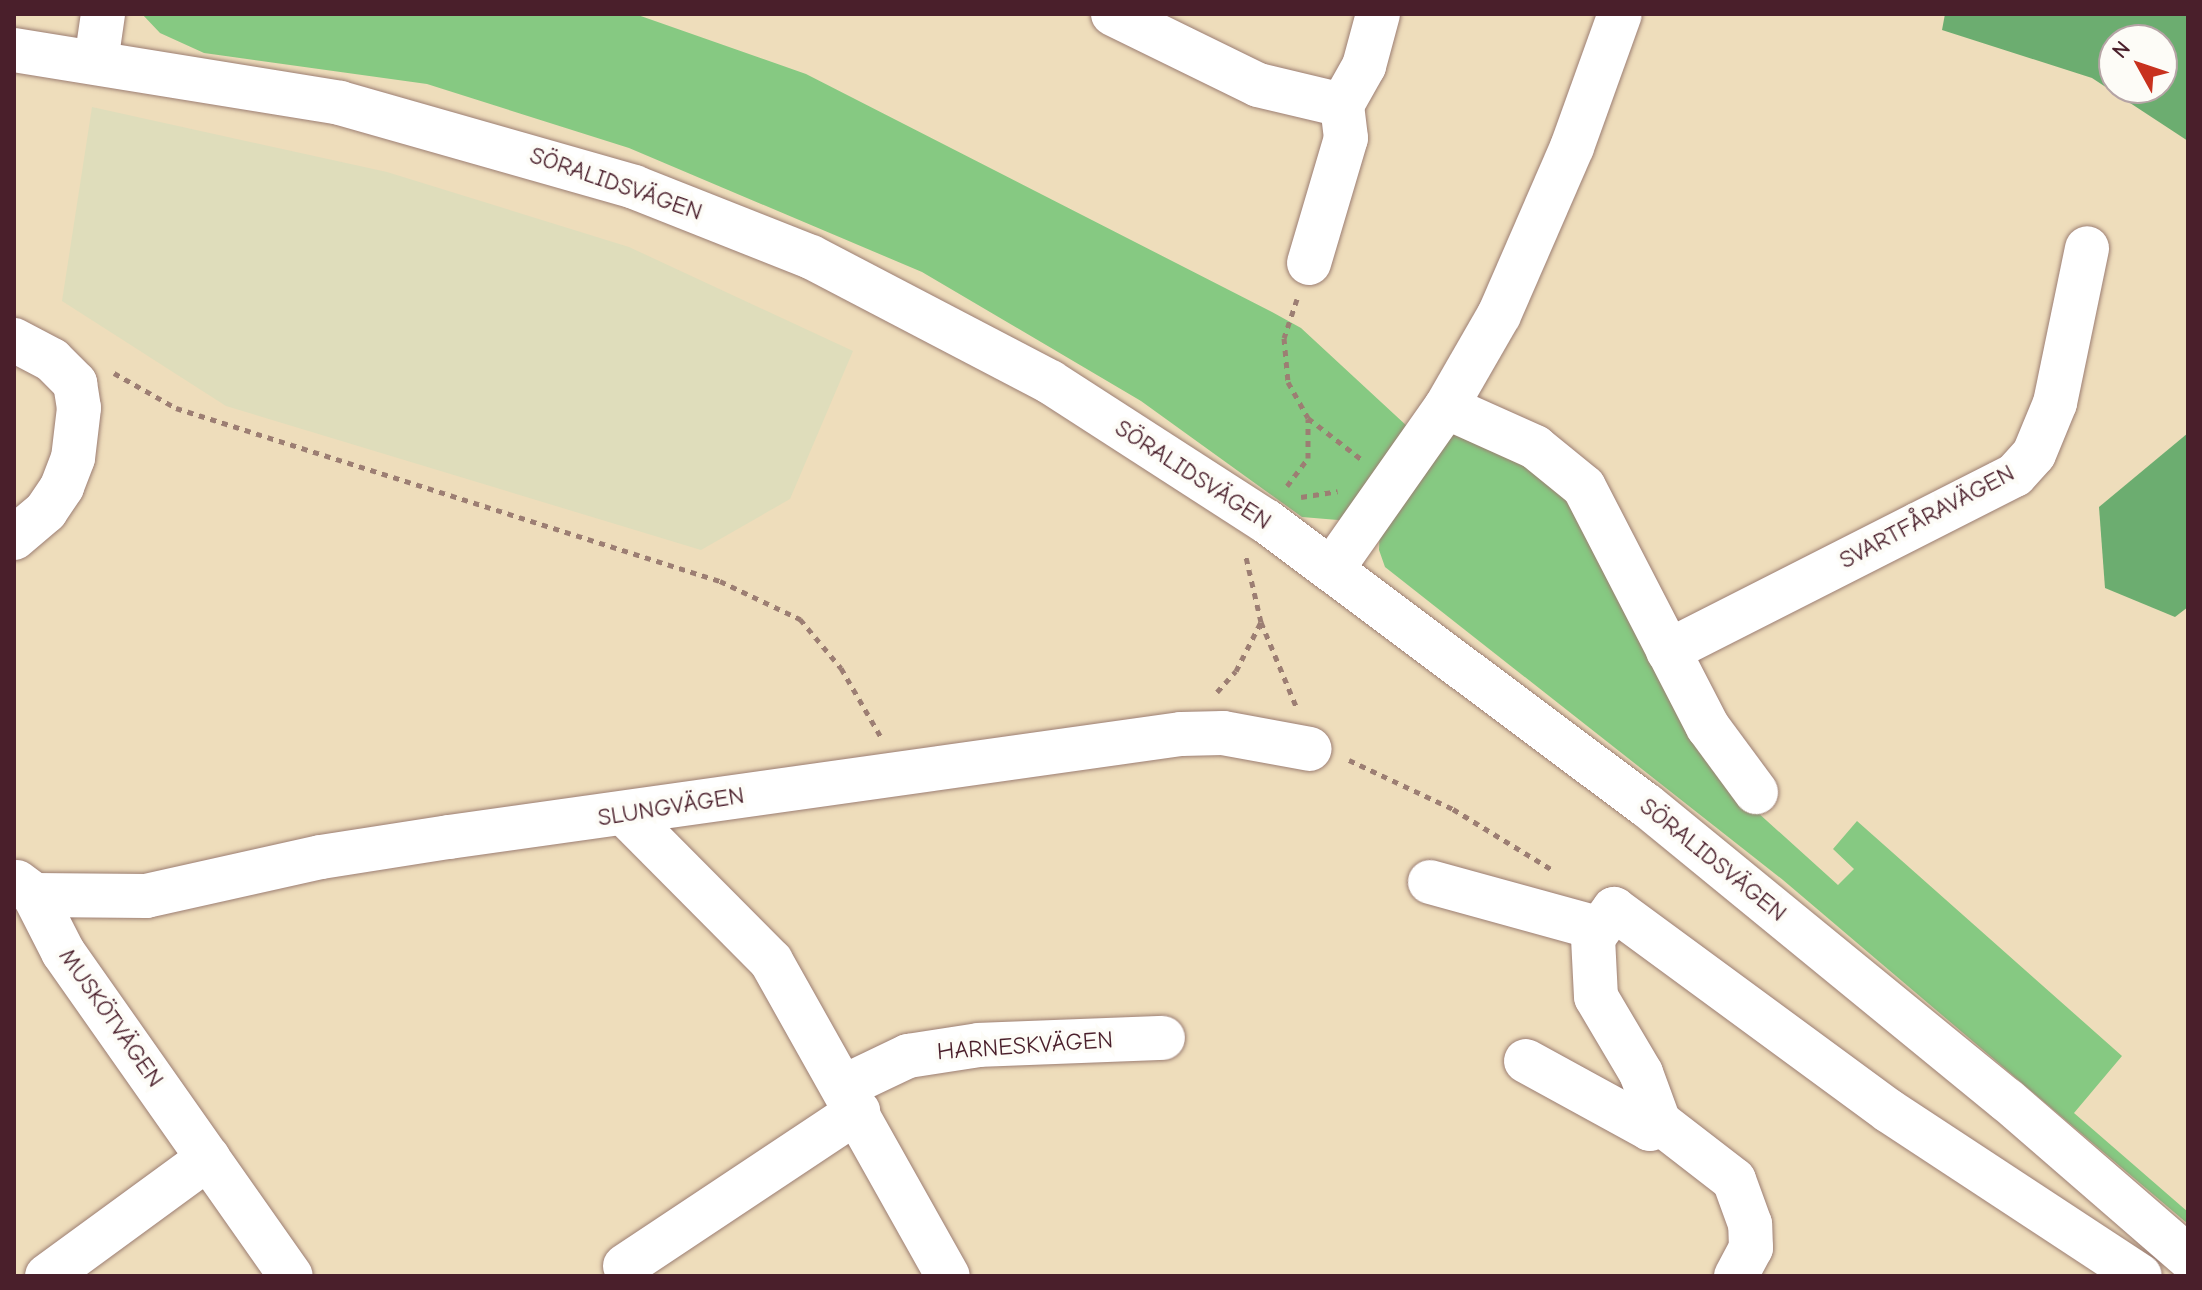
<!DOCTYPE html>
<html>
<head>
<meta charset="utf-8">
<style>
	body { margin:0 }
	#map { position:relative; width:2202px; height:1290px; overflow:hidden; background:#edb; font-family:"Comic Neue",sans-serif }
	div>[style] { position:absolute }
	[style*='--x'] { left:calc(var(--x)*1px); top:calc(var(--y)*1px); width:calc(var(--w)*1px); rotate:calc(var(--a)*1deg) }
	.built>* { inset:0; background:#dfddbb }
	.green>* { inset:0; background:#86c982 }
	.forest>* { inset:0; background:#6cad70 }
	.path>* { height:5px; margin-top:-2.5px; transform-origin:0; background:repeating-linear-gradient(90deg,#9c7e73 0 6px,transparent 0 12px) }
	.roads { filter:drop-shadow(0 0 2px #9c7e73) drop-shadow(0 0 2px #9c7e73) }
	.minor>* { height:44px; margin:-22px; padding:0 22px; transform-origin:22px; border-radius:22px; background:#fff }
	span { translate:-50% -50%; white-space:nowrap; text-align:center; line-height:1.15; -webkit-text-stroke:8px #fdfcf7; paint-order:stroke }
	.street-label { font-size:24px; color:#4a1f2b }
	.frame { position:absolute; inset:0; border:16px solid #4a1f2b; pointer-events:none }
	.north { position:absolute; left:2098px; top:24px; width:80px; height:80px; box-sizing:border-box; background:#fdfcf7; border:2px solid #b5a4a5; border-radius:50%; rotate:310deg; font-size:22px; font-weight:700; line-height:32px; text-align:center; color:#4a1f2b }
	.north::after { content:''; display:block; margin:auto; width:28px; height:36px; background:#c8321e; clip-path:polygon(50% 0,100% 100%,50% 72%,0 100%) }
</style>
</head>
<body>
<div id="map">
	<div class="built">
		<i style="clip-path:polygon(92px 107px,387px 172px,629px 247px,853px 351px,790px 499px,701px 550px,226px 406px,62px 301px)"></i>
	</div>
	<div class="green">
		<i style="clip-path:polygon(142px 14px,635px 14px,806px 74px,1272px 312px,1301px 328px,1408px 427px,1350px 521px,1302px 517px,1141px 401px,922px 272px,629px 148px,427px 84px,204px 53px,160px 33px)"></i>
		<i style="clip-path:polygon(1454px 423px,1553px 475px,1735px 792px,1838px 885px,1854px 869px,1833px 849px,1857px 821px,2122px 1056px,2074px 1113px,2188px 1212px,2188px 1224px,1783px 880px,1385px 567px,1379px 550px,1380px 526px)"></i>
	</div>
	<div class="forest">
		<i style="clip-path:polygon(evenodd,1945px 14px,2188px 14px,2188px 141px,2092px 78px,1942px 30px,1945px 14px,2114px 40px,2162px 40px,2162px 88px,2114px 88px,2114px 40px)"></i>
		<i style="clip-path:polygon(2188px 433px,2188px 607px,2175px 617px,2105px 588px,2099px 507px)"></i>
	</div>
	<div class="path">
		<i style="--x:1297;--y:299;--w:41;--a:108.4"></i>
		<i style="--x:1284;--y:338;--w:44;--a:84.8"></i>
		<i style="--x:1288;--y:382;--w:41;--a:60.9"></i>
		<i style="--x:1308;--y:418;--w:67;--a:37.7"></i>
		<i style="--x:114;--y:373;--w:71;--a:29.4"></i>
		<i style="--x:176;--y:408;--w:571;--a:17.64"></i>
		<i style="--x:720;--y:581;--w:89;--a:25.4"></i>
		<i style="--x:800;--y:619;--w:64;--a:50.1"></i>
		<i style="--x:841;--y:668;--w:80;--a:59.9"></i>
		<i style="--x:1287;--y:486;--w:35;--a:-53"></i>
		<i style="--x:1308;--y:458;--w:39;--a:-90"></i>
		<i style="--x:1301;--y:497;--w:37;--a:-9"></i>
		<i style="--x:1261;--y:622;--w:91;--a:67.4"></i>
		<i style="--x:1217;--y:692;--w:28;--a:-48"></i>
		<i style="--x:1236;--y:671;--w:55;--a:-63"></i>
		<i style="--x:1261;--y:622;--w:67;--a:-103"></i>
		<i style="--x:1349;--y:760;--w:115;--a:25.2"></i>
		<i style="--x:1453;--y:809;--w:119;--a:31.5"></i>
	</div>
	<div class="roads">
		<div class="minor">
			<i style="--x:1113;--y:14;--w:161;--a:26.1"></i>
			<i style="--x:1258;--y:85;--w:86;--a:13.4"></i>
			<i style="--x:1342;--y:105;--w:45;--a:-60.6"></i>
			<i style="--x:1364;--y:66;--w:54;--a:-74.9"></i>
			<i style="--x:14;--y:50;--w:330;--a:9.2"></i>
			<i style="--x:340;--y:103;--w:306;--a:15.9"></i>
			<i style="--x:634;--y:187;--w:190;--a:21.6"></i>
			<i style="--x:811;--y:257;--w:270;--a:27.6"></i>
			<i style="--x:1050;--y:382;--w:257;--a:32.8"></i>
			<i style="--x:1266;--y:521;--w:474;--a:36.8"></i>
			<i style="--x:1646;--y:805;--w:466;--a:39.3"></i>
			<i style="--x:2007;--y:1100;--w:240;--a:40.9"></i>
			<i style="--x:96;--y:62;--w:49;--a:-81.7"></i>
			<i style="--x:1309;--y:263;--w:130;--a:-73.5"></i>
			<i style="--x:1346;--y:138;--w:33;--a:-97"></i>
			<i style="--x:14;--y:340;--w:43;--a:27.8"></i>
			<i style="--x:52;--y:360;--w:33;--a:45"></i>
			<i style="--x:75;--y:383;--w:25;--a:81"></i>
			<i style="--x:79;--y:408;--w:50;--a:96.8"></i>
			<i style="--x:73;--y:458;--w:31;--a:111"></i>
			<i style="--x:62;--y:487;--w:29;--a:124"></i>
			<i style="--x:46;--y:511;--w:42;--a:139.8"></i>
			<i style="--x:1446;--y:407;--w:98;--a:24.2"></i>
			<i style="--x:1535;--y:447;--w:63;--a:39.2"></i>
			<i style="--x:1584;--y:487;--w:270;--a:62.7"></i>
			<i style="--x:1708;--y:727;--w:81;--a:53.6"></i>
			<i style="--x:1332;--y:569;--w:198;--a:-54.9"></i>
			<i style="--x:1446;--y:407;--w:106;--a:-60.1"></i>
			<i style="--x:1499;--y:315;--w:183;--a:-66.5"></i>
			<i style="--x:1572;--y:147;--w:141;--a:-70.2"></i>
			<i style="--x:1668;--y:651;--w:389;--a:-26.9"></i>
			<i style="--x:2015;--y:475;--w:28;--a:-48"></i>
			<i style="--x:2034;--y:454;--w:55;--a:-67.6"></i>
			<i style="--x:2055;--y:403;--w:158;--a:-78.3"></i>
			<i style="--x:626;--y:815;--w:206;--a:45.2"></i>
			<i style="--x:771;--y:961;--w:361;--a:60.7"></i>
			<i style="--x:17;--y:882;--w:21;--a:37"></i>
			<i style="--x:34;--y:895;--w:64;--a:63"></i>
			<i style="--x:63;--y:952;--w:396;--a:54.9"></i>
			<i style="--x:1430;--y:882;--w:173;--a:15.4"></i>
			<i style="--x:34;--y:895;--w:112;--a:0.5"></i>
			<i style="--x:146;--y:896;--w:179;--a:-12.6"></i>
			<i style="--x:321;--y:857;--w:130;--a:-8.9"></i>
			<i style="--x:449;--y:837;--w:739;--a:-8.01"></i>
			<i style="--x:1181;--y:734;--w:42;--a:-1.4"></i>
			<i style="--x:1223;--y:733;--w:88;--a:10.4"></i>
			<i style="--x:1526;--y:1061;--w:141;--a:28.7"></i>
			<i style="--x:1650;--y:1129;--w:11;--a:-38"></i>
			<i style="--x:845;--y:1086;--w:70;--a:-25.5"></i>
			<i style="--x:908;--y:1056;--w:72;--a:-8.8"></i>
			<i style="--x:979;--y:1045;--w:184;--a:-2.2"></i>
			<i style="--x:625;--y:1266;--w:280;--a:-33.6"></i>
			<i style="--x:47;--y:1276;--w:200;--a:-36.2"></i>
			<i style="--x:1736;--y:1276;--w:32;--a:-62"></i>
			<i style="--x:1751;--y:1248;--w:24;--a:-92"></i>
			<i style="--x:1750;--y:1224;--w:47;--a:-110"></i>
			<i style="--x:1734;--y:1180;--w:95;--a:-142.3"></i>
			<i style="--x:1659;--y:1122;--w:52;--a:-110.2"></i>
			<i style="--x:1641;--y:1073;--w:88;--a:-120.6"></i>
			<i style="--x:1596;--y:997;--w:59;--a:-92.9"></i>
			<i style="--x:1593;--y:938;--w:36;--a:-54"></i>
			<i style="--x:1614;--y:909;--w:341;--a:36.3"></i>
			<i style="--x:1889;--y:1111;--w:300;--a:33.3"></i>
		</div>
	</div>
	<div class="street-label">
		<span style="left:616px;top:184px;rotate:19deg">SÖRALIDSVÄGEN</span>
		<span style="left:1193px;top:475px;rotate:33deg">SÖRALIDSVÄGEN</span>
		<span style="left:1927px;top:517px;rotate:-28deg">SVARTFÅRAVÄGEN</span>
		<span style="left:671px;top:807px;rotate:-9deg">SLUNGVÄGEN</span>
		<span style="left:1713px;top:860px;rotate:39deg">SÖRALIDSVÄGEN</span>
		<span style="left:111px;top:1018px;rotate:55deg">MUSKÖTVÄGEN</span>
		<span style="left:1025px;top:1046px;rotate:-4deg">HARNESKVÄGEN</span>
	</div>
	<div class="frame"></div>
	<div class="north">N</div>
</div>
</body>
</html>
